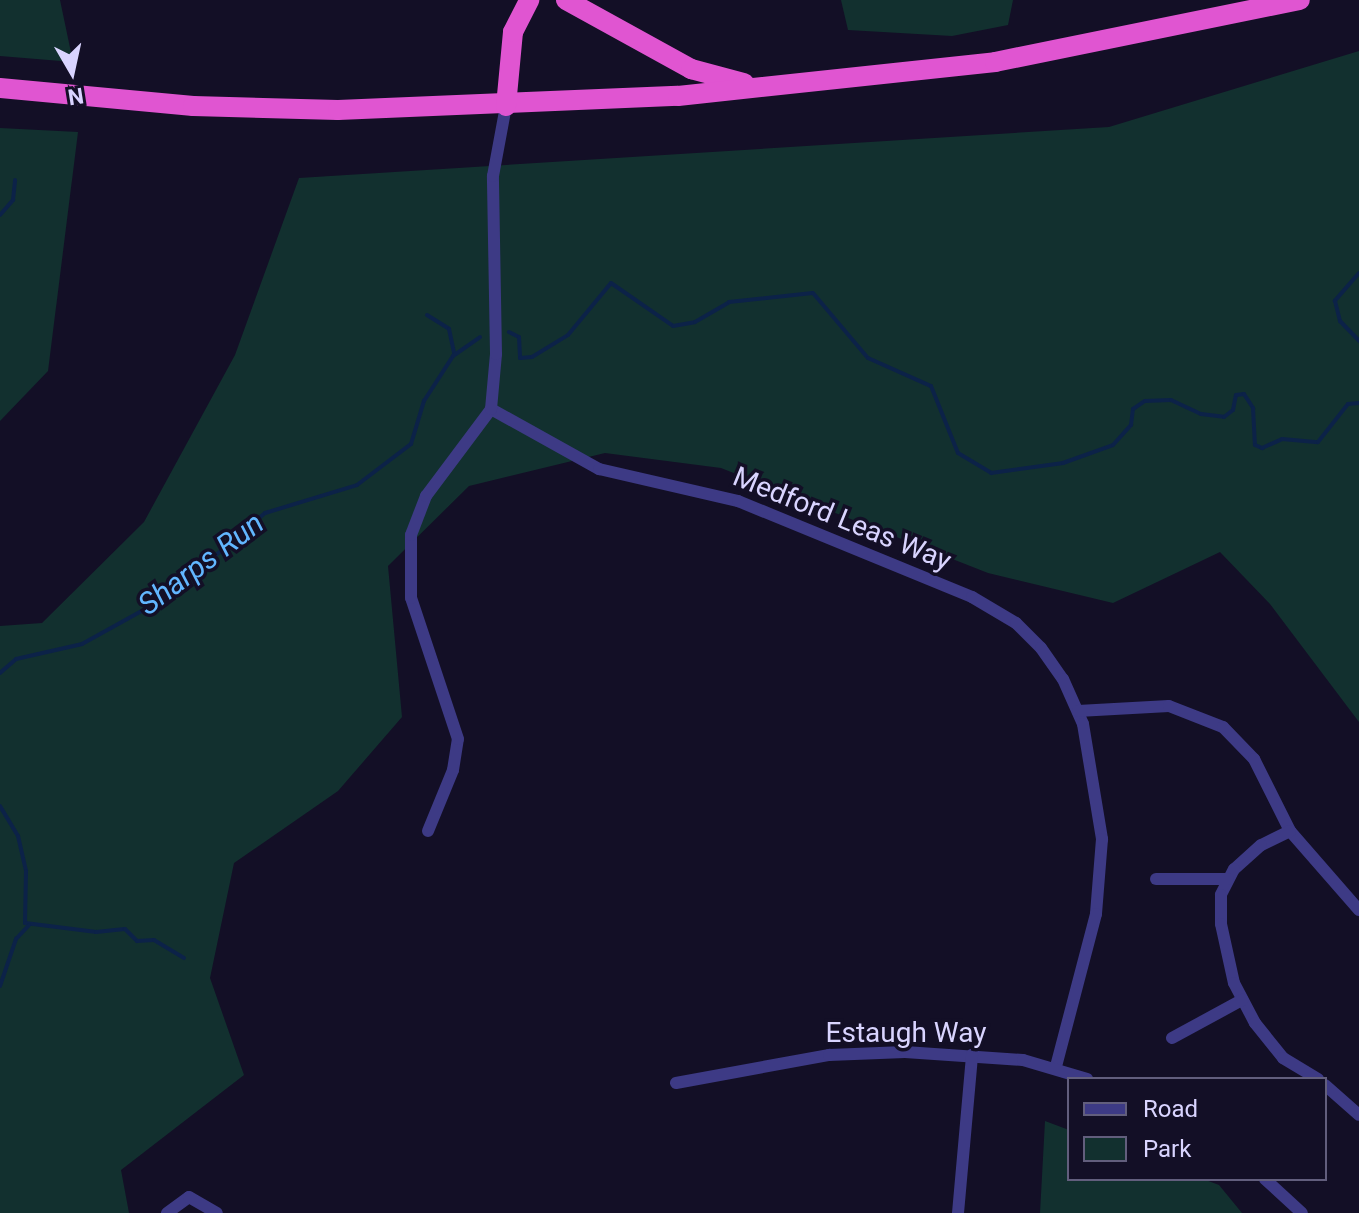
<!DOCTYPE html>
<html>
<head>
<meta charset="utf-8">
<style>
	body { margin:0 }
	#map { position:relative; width:1359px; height:1213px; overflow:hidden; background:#130f26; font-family:Roboto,sans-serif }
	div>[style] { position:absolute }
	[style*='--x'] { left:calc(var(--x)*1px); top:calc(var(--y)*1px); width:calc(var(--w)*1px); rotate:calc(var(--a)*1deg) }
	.green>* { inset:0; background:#12302f }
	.stream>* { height:4px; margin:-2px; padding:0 2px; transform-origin:2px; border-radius:2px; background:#0c2248 }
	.minor>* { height:12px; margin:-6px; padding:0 6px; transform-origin:6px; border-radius:6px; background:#3d3a85 }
	.trunk>* { height:20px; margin:-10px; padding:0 10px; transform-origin:10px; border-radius:10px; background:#e055d1 }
	span { translate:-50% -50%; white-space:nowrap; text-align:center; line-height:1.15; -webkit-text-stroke:7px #130f26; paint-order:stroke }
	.street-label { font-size:28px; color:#d9d4ff }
	.water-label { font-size:30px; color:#62b6ff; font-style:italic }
	.legend { position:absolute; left:1067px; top:1077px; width:260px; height:104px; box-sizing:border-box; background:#130f26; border:2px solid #625e7d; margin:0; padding:10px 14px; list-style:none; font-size:24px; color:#d9d4ff }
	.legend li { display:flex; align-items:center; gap:16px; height:40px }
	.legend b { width:40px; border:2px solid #625e7d }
	.north { position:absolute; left:32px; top:32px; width:80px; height:80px; -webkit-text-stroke:6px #130f26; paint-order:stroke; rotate:171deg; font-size:22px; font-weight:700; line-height:32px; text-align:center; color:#d9d4ff }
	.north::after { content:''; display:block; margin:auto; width:28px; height:36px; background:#d9d4ff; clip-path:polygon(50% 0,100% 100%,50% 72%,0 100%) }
</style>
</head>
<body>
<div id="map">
	<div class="green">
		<i style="clip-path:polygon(0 0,60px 0,73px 62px,0 56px)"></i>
		<i style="clip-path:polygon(841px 0,1013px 0,1008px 25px,952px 36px,848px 30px)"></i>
		<i style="clip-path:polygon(1359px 51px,1359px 722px,1270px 604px,1220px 552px,1113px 603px,988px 573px,721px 468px,605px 453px,469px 486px,388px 566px,402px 717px,338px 791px,234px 863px,210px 978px,244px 1075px,121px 1170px,129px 1213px,0 1213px,0 626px,42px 623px,144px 522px,235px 355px,299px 178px,1109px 127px)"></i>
		<i style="clip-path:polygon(0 128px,78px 132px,48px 371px,0 421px)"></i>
		<i style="clip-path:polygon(1045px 1121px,1069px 1130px,1069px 1179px,1203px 1179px,1219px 1185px,1242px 1213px,1040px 1213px)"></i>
	</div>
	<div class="stream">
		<i style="--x:0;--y:215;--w:20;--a:-49"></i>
		<i style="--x:13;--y:200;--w:20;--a:-84"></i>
		<i style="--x:1359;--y:273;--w:37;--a:131"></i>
		<i style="--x:1335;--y:301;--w:21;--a:76"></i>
		<i style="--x:1340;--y:321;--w:28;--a:46"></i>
		<i style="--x:427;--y:315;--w:26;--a:32"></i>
		<i style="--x:449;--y:329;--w:25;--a:78"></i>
		<i style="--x:509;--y:332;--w:11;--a:27"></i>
		<i style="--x:519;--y:337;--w:21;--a:87"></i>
		<i style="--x:520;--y:358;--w:12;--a:-5"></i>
		<i style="--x:532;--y:357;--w:42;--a:-31.4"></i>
		<i style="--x:568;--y:335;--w:67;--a:-50.4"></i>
		<i style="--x:611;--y:283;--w:75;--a:34.7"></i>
		<i style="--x:673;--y:326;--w:22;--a:-10"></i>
		<i style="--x:695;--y:322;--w:39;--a:-30"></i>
		<i style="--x:729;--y:302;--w:84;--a:-6.1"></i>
		<i style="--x:813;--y:293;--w:85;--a:49.8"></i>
		<i style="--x:868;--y:358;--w:69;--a:24"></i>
		<i style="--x:931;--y:386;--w:72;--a:68.1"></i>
		<i style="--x:958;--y:453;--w:39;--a:31"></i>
		<i style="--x:991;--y:473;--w:73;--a:-7.9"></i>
		<i style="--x:1063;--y:463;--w:53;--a:-19.8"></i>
		<i style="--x:1113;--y:445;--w:27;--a:-48"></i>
		<i style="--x:1131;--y:425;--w:16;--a:-83"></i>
		<i style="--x:1133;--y:409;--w:14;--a:-34"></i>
		<i style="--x:1145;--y:401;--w:26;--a:-2"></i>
		<i style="--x:1171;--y:400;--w:33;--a:25"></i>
		<i style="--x:1201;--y:414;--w:23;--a:7"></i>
		<i style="--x:1224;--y:417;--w:11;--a:-38"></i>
		<i style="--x:1233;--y:410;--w:15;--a:-79"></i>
		<i style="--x:1236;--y:395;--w:8;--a:-7"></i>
		<i style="--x:1244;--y:394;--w:17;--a:57"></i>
		<i style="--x:1253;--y:408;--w:37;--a:87"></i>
		<i style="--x:1255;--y:445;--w:8;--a:23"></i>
		<i style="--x:1262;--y:448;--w:22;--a:-24"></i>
		<i style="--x:1282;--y:439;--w:36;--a:5"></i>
		<i style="--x:1318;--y:442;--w:48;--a:-51.7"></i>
		<i style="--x:1348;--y:404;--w:11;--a:-5"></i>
		<i style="--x:0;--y:673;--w:21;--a:-41"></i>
		<i style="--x:16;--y:659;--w:68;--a:-12.8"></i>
		<i style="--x:82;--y:644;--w:97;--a:-28.9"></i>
		<i style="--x:167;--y:597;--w:129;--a:-40.6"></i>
		<i style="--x:265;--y:513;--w:96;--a:-16.9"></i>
		<i style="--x:357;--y:485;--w:68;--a:-37.2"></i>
		<i style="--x:411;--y:444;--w:45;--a:-73.2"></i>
		<i style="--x:424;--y:401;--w:54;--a:-57.2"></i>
		<i style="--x:453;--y:356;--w:33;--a:-35"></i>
		<i style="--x:0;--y:806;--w:35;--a:59"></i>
		<i style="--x:18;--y:836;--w:36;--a:77"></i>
		<i style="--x:26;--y:871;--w:52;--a:91.1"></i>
		<i style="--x:25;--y:923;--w:72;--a:7.2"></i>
		<i style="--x:96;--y:932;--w:29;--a:-6"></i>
		<i style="--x:125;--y:929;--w:17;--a:45"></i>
		<i style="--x:137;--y:941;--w:17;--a:-3"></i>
		<i style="--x:154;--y:940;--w:35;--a:31"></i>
		<i style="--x:0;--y:986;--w:50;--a:-71.2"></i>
		<i style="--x:16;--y:939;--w:19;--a:-47"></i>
	</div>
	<div class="minor">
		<i style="--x:491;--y:409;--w:124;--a:29.1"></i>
		<i style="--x:599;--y:469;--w:143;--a:13"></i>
		<i style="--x:738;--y:501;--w:253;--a:22.3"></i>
		<i style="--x:972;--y:597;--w:51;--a:30.6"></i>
		<i style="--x:1016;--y:623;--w:35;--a:45"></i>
		<i style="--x:1041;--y:648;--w:38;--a:55"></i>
		<i style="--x:1063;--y:679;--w:49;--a:66"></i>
		<i style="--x:1083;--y:724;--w:117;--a:80.6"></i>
		<i style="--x:1102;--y:839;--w:75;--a:94.6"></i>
		<i style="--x:1096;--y:914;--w:158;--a:104.7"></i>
		<i style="--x:1078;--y:711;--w:91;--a:-3.1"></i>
		<i style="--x:1169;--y:706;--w:58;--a:21.3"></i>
		<i style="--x:1223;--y:727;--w:45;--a:45.9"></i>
		<i style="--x:1254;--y:759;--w:80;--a:63.4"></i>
		<i style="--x:1290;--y:831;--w:105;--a:48.9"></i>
		<i style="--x:428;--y:831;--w:66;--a:-67.7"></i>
		<i style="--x:453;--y:770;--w:31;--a:-81"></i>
		<i style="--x:458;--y:739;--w:149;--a:-108.4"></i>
		<i style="--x:411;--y:598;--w:63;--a:-90"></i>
		<i style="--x:411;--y:535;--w:42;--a:-69"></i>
		<i style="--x:426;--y:496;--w:109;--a:-53.2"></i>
		<i style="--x:491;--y:409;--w:55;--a:-84.8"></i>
		<i style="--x:496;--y:354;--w:178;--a:-91"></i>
		<i style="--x:493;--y:176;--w:71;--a:-79.5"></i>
		<i style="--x:1290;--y:831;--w:32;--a:154"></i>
		<i style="--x:1261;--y:845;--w:36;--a:138"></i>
		<i style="--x:1234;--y:869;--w:29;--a:117"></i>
		<i style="--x:1221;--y:895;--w:29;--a:90"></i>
		<i style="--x:1221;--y:924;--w:60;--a:77.6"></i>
		<i style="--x:1234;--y:983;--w:45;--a:62.3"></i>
		<i style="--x:1255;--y:1023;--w:45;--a:51.3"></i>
		<i style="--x:1283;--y:1058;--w:41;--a:31"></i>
		<i style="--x:1156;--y:879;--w:72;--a:0"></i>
		<i style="--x:1172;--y:1038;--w:80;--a:-28.5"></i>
		<i style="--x:676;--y:1083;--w:156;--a:-10.4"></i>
		<i style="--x:829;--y:1055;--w:76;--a:-2.3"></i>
		<i style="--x:905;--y:1052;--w:118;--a:3.9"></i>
		<i style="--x:1023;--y:1060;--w:67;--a:16.5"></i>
		<i style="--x:1325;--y:1085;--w:45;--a:41.4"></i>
		<i style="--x:1265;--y:1179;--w:50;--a:42.6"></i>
		<i style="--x:167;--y:1213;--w:27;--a:-36"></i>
		<i style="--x:189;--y:1197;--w:32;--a:30"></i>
		<i style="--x:958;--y:1213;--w:159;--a:-84.9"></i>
	</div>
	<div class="trunk">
		<i style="--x:566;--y:0;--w:143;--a:28.9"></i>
		<i style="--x:691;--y:69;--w:55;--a:14.8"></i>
		<i style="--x:0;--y:88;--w:194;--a:5.3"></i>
		<i style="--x:193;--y:106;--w:145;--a:1.6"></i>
		<i style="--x:338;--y:110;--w:340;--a:-2.4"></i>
		<i style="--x:678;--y:96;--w:319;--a:-6.1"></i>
		<i style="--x:995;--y:62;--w:311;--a:-11.5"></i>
		<i style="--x:506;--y:106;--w:74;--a:-84.6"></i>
		<i style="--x:513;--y:32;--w:36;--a:-63"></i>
	</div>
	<div class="street-label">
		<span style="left:842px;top:519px;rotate:22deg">Medford Leas Way</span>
		<span style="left:906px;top:1033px">Estaugh Way</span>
	</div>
	<div class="water-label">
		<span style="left:201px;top:564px;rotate:-37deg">Sharps Run</span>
	</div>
	<ul class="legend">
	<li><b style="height:10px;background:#3d3a85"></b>Road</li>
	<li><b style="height:22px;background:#12302f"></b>Park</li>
	</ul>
	<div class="north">N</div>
</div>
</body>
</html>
